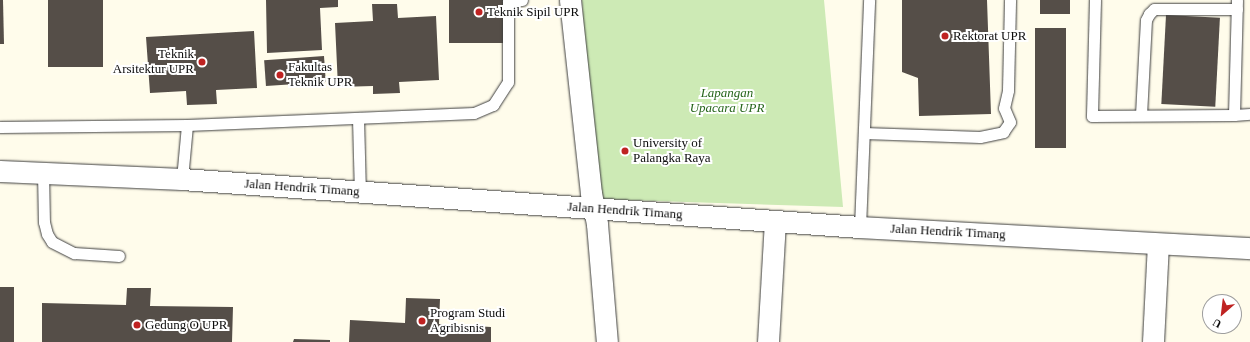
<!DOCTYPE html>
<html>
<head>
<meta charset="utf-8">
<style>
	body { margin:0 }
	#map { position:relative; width:1250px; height:342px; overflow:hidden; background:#fffceb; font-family:"Times New Roman",serif }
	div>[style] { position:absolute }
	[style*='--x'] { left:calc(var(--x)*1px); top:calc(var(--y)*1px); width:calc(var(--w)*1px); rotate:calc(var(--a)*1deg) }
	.green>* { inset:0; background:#cdeab5 }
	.building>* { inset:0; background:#554e48; transform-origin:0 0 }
	.roads { filter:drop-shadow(0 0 1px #3f3f3f) drop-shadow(0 0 1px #3f3f3f) }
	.lane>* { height:11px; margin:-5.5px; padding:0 5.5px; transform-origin:5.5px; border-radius:5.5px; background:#fff }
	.street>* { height:21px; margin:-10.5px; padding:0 10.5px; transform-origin:10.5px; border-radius:10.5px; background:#fff }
	.dots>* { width:11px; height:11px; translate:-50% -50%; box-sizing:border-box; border:2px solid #fff; border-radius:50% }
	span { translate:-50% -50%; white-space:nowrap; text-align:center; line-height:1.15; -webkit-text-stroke:4px #fff; paint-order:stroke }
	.poi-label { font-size:13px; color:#0c0c0c }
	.left { translate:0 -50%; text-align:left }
	.right { translate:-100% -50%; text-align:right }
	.park-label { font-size:13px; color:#26651b; font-style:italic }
	.street-label { font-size:13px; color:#0c0c0c }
	.north { position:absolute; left:1202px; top:294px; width:40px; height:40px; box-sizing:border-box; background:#fff; border:1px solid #9e9e9e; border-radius:50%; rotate:208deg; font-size:11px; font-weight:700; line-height:16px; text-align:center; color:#0c0c0c }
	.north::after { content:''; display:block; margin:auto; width:14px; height:18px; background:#bf2322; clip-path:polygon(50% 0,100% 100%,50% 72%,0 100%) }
</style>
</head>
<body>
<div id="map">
	<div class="green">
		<i style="clip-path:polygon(582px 0,824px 0,843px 207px,595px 199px)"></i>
	</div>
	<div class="building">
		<i style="clip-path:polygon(0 0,3px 0,4px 44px,0 44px)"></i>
		<i style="left:48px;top:0;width:55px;height:67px"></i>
		<i style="clip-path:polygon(266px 0,338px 0,338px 7px,320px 8px,322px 50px,267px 53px)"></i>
		<i style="left:449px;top:0;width:59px;height:43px"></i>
		<i style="clip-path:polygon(902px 0,987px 0,991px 114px,919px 116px,918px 78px,902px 72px)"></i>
		<i style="left:1040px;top:0;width:30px;height:14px"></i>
		<i style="clip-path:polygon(372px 4px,397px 4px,398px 18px,436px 16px,439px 80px,399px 82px,400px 93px,373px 94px,373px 86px,338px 87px,335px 23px,373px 21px)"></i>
		<i style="left:1166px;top:15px;width:54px;height:89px;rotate:3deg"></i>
		<i style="left:1035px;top:28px;width:31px;height:120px"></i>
		<i style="clip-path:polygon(254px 31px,257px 88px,216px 90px,217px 104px,187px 105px,186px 91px,150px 93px,146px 37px)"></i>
		<i style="left:324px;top:56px;width:26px;height:60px;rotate:86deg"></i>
		<i style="left:0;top:287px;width:14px;height:55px"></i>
		<i style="clip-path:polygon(127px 288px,151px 288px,150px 306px,233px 307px,232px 342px,42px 342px,42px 303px,126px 305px)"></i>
		<i style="clip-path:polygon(406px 298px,440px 299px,439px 324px,491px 327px,491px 342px,349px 342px,350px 320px,405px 323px)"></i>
		<i style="clip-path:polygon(294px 339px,330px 340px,330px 342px,293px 342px)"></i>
	</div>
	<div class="roads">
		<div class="lane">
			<i style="--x:1095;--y:0;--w:116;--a:91.5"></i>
			<i style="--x:1092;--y:116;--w:142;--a:-0.4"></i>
			<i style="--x:1237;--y:0;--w:115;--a:91.5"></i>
			<i style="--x:1234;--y:115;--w:16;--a:-4"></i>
			<i style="--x:1141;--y:115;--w:95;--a:-87"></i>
			<i style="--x:1146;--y:20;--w:7;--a:-63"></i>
			<i style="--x:1149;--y:14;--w:7;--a:-45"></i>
			<i style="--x:1154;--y:9;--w:83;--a:0"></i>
			<i style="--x:358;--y:118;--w:74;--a:88.5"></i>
			<i style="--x:0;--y:127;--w:187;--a:-0.6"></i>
			<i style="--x:187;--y:125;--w:287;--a:-2.4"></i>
			<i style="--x:474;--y:113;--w:21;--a:-23"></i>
			<i style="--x:493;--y:105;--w:27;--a:-57"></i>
			<i style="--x:508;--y:82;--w:81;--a:-90"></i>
			<i style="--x:508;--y:1;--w:14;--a:-4"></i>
			<i style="--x:864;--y:133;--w:116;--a:2"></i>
			<i style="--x:980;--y:137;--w:24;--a:-12"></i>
			<i style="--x:1003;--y:132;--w:12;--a:-55"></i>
			<i style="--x:1010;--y:122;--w:15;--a:-113"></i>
			<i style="--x:1004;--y:108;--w:18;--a:-77"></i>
			<i style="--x:1008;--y:90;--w:90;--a:-88.7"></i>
			<i style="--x:43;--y:172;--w:50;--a:88.9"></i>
			<i style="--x:44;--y:222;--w:12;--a:76"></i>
			<i style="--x:47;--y:234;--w:9;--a:58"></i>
			<i style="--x:52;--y:242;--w:25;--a:27"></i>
			<i style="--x:74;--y:253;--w:45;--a:3.8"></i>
			<i style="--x:182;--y:179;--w:54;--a:-84.7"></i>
			<i style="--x:860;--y:227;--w:227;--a:-87.7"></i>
		</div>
		<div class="street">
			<i style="--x:570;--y:0;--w:194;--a:83.8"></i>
			<i style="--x:591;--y:193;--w:32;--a:79"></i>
			<i style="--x:597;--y:224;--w:118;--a:85.2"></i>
			<i style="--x:0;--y:171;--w:182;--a:2.5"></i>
			<i style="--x:182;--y:179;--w:680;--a:4.05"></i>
			<i style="--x:860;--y:227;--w:391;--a:3.1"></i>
			<i style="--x:768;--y:342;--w:121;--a:-86.7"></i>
			<i style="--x:1153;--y:342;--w:98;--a:-87.1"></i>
		</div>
	</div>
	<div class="dots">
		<i style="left:479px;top:12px;background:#bf2322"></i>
		<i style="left:945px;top:36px;background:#bf2322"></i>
		<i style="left:202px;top:62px;background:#bf2322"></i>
		<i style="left:280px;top:75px;background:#bf2322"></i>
		<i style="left:625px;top:151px;background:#bf2322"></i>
		<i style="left:422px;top:321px;background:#bf2322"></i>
		<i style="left:137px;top:325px;background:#bf2322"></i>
	</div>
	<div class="poi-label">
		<span class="left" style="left:487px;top:12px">Teknik Sipil UPR</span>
		<span class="left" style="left:953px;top:36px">Rektorat UPR</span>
		<span class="right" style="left:194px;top:62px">Teknik<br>Arsitektur UPR</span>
		<span class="left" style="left:288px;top:75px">Fakultas<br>Teknik UPR</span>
		<span class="left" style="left:633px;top:151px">University of<br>Palangka Raya</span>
		<span class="left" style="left:430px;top:321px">Program Studi<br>Agribisnis</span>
		<span class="left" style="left:145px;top:325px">Gedung O UPR</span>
	</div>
	<div class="park-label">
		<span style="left:727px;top:101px">Lapangan<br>Upacara UPR</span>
	</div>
	<div class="street-label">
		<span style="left:302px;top:188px;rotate:4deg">Jalan Hendrik Timang</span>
		<span style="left:625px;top:211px;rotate:4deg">Jalan Hendrik Timang</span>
		<span style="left:948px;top:232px;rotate:3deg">Jalan Hendrik Timang</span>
	</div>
	<div class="north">U</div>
</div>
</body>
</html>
